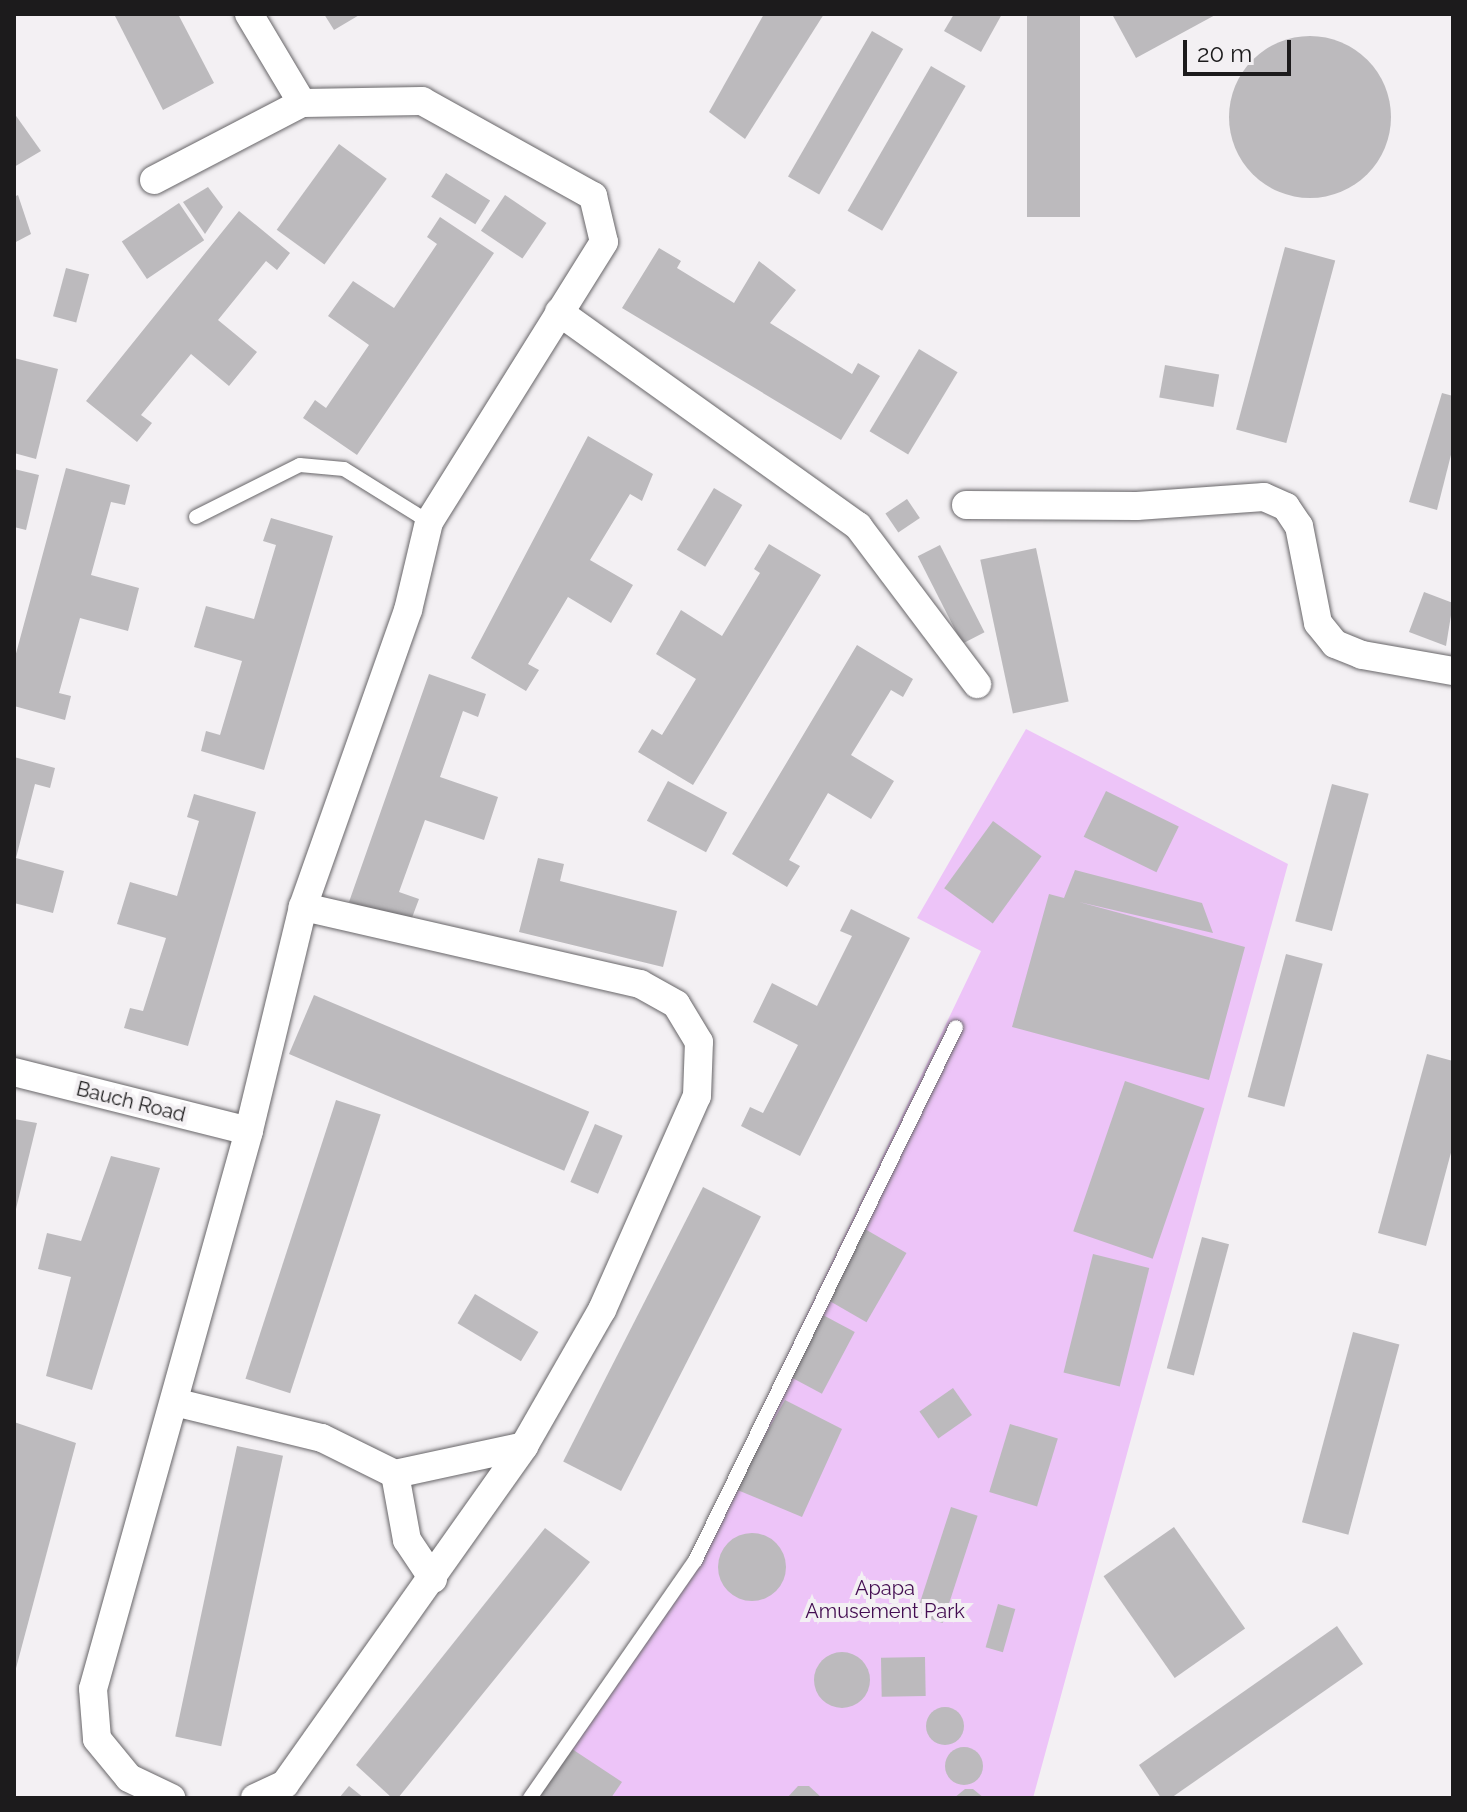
<!DOCTYPE html>
<html>
<head>
<meta charset="utf-8">
<style>
	body { margin:0 }
	#map { position:relative; width:1467px; height:1812px; overflow:hidden; background:#f3f0f3; font-family:Raleway,sans-serif }
	div>[style] { position:absolute }
	[style*='--x'] { left:calc(var(--x)*1px); top:calc(var(--y)*1px); width:calc(var(--w)*1px); rotate:calc(var(--a)*1deg) }
	.green>* { inset:0; background:#edc4f8 }
	.building>* { inset:0; background:#bcbabd; transform-origin:0 0 }
	.round { border-radius:50% }
	.roads { filter:drop-shadow(0 0 2px #686669) drop-shadow(0 0 2px #686669) }
	.lane>* { height:14px; margin:-7px; padding:0 7px; transform-origin:7px; border-radius:7px; background:#fff }
	.street>* { height:28px; margin:-14px; padding:0 14px; transform-origin:14px; border-radius:14px; background:#fff }
	span { translate:-50% -50%; white-space:nowrap; text-align:center; line-height:1.15; -webkit-text-stroke:8px #f3f0f3; paint-order:stroke }
	.street-label { font-size:20px; color:#1c1b1c }
	.park-label { font-size:20px; color:#430d51 }
	.frame { position:absolute; inset:0; border:16px solid #1c1b1c; pointer-events:none }
	.scale { position:absolute; left:1183px; top:40px; width:108px; height:36px; box-sizing:border-box; border:4px solid #1c1b1c; border-top:0; padding-left:10px; font-size:24px; line-height:28px; white-space:nowrap; color:#1c1b1c; -webkit-text-stroke:6px #f3f0f3; paint-order:stroke }
</style>
</head>
<body>
<div id="map">
	<div class="green">
		<i style="clip-path:polygon(1026px 729px,1288px 864px,1033px 1798px,521px 1798px,684px 1570px,981px 951px,917px 918px)"></i>
	</div>
	<div class="building">
		<i style="clip-path:polygon(114px 14px,178px 14px,214px 83px,163px 110px)"></i>
		<i style="clip-path:polygon(324px 14px,361px 14px,334px 30px)"></i>
		<i style="clip-path:polygon(764px 14px,824px 14px,745px 139px,709px 112px)"></i>
		<i style="clip-path:polygon(954px 14px,1002px 14px,981px 52px,944px 31px)"></i>
		<i style="left:1027px;top:14px;width:53px;height:203px"></i>
		<i style="clip-path:polygon(1112px 14px,1217px 14px,1136px 58px)"></i>
		<i style="left:872px;top:31px;width:36px;height:168px;rotate:30deg"></i>
		<i class="round" style="left:1229px;top:36px;width:162px;height:162px"></i>
		<i style="left:931px;top:66px;width:40px;height:167px;rotate:30deg"></i>
		<i style="clip-path:polygon(14px 113px,41px 151px,14px 167px)"></i>
		<i style="left:339px;top:144px;width:59px;height:106px;rotate:36deg"></i>
		<i style="left:446px;top:173px;width:52px;height:28px;rotate:32deg"></i>
		<i style="clip-path:polygon(208px 187px,223px 207px,205px 234px,183px 202px)"></i>
		<i style="clip-path:polygon(18px 195px,31px 234px,14px 243px,14px 197px)"></i>
		<i style="left:505px;top:195px;width:50px;height:43px;rotate:34deg"></i>
		<i style="left:179px;top:203px;width:45px;height:69px;rotate:56deg"></i>
		<i style="clip-path:polygon(239px 211px,290px 253px,277px 270px,266px 261px,218px 320px,257px 352px,229px 386px,191px 354px,141px 415px,152px 423px,137px 442px,86px 401px)"></i>
		<i style="clip-path:polygon(440px 217px,494px 253px,357px 455px,303px 418px,315px 400px,326px 408px,369px 345px,328px 316px,353px 281px,394px 308px,437px 244px,427px 237px)"></i>
		<i style="left:1285px;top:247px;width:52px;height:189px;rotate:15deg"></i>
		<i style="clip-path:polygon(659px 248px,681px 261px,677px 268px,734px 303px,759px 261px,796px 290px,770px 323px,852px 374px,858px 363px,880px 376px,841px 440px,622px 308px)"></i>
		<i style="left:66px;top:268px;width:24px;height:50px;rotate:15deg"></i>
		<i style="left:919px;top:349px;width:45px;height:96px;rotate:31deg"></i>
		<i style="clip-path:polygon(14px 358px,58px 369px,36px 459px,14px 453px)"></i>
		<i style="left:1165px;top:365px;width:55px;height:33px;rotate:10deg"></i>
		<i style="clip-path:polygon(1442px 393px,1453px 396px,1453px 447px,1437px 510px,1409px 502px)"></i>
		<i style="clip-path:polygon(588px 436px,653px 474px,642px 501px,630px 494px,590px 560px,633px 585px,611px 623px,568px 597px,528px 664px,539px 670px,526px 691px,471px 658px)"></i>
		<i style="clip-path:polygon(66px 468px,130px 485px,125px 505px,111px 502px,91px 575px,139px 588px,128px 631px,80px 618px,59px 693px,71px 696px,65px 720px,14px 706px,14px 661px)"></i>
		<i style="clip-path:polygon(14px 469px,39px 475px,26px 530px,14px 527px)"></i>
		<i style="left:714px;top:488px;width:33px;height:72px;rotate:31deg"></i>
		<i style="left:907px;top:499px;width:23px;height:26px;rotate:56deg"></i>
		<i style="clip-path:polygon(271px 518px,333px 536px,264px 770px,201px 751px,206px 731px,220px 735px,242px 661px,194px 647px,206px 606px,254px 619px,276px 545px,263px 541px)"></i>
		<i style="clip-path:polygon(769px 544px,821px 575px,693px 785px,638px 752px,652px 729px,662px 735px,696px 679px,656px 654px,681px 610px,722px 636px,760px 573px,754px 569px)"></i>
		<i style="left:940px;top:545px;width:98px;height:25px;rotate:63deg"></i>
		<i style="left:1036px;top:548px;width:157px;height:57px;rotate:78deg"></i>
		<i style="clip-path:polygon(1424px 592px,1453px 603px,1446px 646px,1409px 632px)"></i>
		<i style="clip-path:polygon(857px 645px,913px 679px,903px 697px,891px 690px,851px 755px,894px 781px,871px 819px,828px 793px,789px 860px,800px 866px,787px 887px,732px 854px)"></i>
		<i style="clip-path:polygon(429px 674px,486px 694px,478px 717px,463px 711px,440px 777px,498px 797px,484px 840px,425px 820px,399px 892px,419px 899px,410px 923px,349px 902px)"></i>
		<i style="clip-path:polygon(14px 757px,55px 768px,50px 788px,35px 784px,16px 858px,64px 871px,53px 913px,14px 903px)"></i>
		<i style="left:668px;top:781px;width:67px;height:45px;rotate:28deg"></i>
		<i style="left:1332px;top:784px;width:38px;height:142px;rotate:15deg"></i>
		<i style="left:1106px;top:791px;width:81px;height:51px;rotate:26deg"></i>
		<i style="clip-path:polygon(194px 794px,256px 812px,188px 1046px,124px 1028px,130px 1008px,143px 1011px,166px 938px,117px 924px,130px 882px,177px 896px,199px 821px,187px 817px)"></i>
		<i style="left:993px;top:821px;width:60px;height:83px;rotate:36deg"></i>
		<i style="clip-path:polygon(538px 858px,564px 864px,560px 881px,677px 911px,663px 967px,519px 932px)"></i>
		<i style="clip-path:polygon(1075px 870px,1202px 903px,1213px 933px,1079px 902px,1245px 947px,1209px 1080px,1012px 1027px,1049px 894px,1064px 898px)"></i>
		<i style="clip-path:polygon(851px 909px,910px 938px,800px 1156px,741px 1126px,750px 1107px,763px 1113px,798px 1045px,753px 1022px,772px 983px,817px 1006px,852px 936px,840px 931px)"></i>
		<i style="left:1286px;top:954px;width:38px;height:148px;rotate:15deg"></i>
		<i style="left:314px;top:995px;width:299px;height:64px;rotate:23deg"></i>
		<i style="clip-path:polygon(1427px 1054px,1453px 1061px,1453px 1145px,1426px 1246px,1378px 1233px)"></i>
		<i style="left:1125px;top:1081px;width:84px;height:159px;rotate:19deg"></i>
		<i style="left:336px;top:1100px;width:47px;height:293px;rotate:18deg"></i>
		<i style="clip-path:polygon(14px 1119px,37px 1123px,15px 1213px,14px 1213px)"></i>
		<i style="left:595px;top:1124px;width:30px;height:63px;rotate:23deg"></i>
		<i style="clip-path:polygon(111px 1156px,160px 1168px,92px 1390px,46px 1376px,71px 1277px,38px 1269px,47px 1233px,81px 1241px)"></i>
		<i style="left:703px;top:1187px;width:65px;height:308px;rotate:27deg"></i>
		<i style="left:858px;top:1225px;width:56px;height:80px;rotate:30deg"></i>
		<i style="left:1202px;top:1237px;width:28px;height:136px;rotate:15deg"></i>
		<i style="left:1093px;top:1254px;width:58px;height:122px;rotate:14deg"></i>
		<i style="left:475px;top:1294px;width:74px;height:34px;rotate:31deg"></i>
		<i style="left:823px;top:1315px;width:36px;height:70px;rotate:28deg"></i>
		<i style="left:1353px;top:1332px;width:48px;height:197px;rotate:15deg"></i>
		<i style="left:953px;top:1388px;width:33px;height:41px;rotate:55deg"></i>
		<i style="clip-path:polygon(785px 1400px,842px 1429px,802px 1517px,735px 1489px)"></i>
		<i style="clip-path:polygon(14px 1422px,76px 1443px,15px 1672px,14px 1672px)"></i>
		<i style="left:1010px;top:1424px;width:50px;height:71px;rotate:17deg"></i>
		<i style="left:237px;top:1446px;width:47px;height:297px;rotate:12deg"></i>
		<i style="left:951px;top:1507px;width:28px;height:113px;rotate:18deg"></i>
		<i style="left:1174px;top:1527px;width:124px;height:86px;rotate:55deg"></i>
		<i style="clip-path:polygon(545px 1528px,590px 1562px,398px 1798px,392px 1798px,356px 1765px)"></i>
		<i class="round" style="left:718px;top:1533px;width:68px;height:68px"></i>
		<i style="left:998px;top:1604px;width:18px;height:45px;rotate:16deg"></i>
		<i style="clip-path:polygon(1337px 1626px,1363px 1664px,1171px 1798px,1161px 1798px,1139px 1765px)"></i>
		<i class="round" style="left:814px;top:1652px;width:56px;height:56px"></i>
		<i style="left:925px;top:1657px;width:39px;height:44px;rotate:89deg"></i>
		<i class="round" style="left:926px;top:1707px;width:38px;height:38px"></i>
		<i style="clip-path:polygon(569px 1747px,622px 1782px,611px 1798px,534px 1798px)"></i>
		<i class="round" style="left:945px;top:1747px;width:38px;height:38px"></i>
		<i style="clip-path:polygon(349px 1786px,364px 1798px,339px 1798px)"></i>
		<i style="clip-path:polygon(798px 1786px,809px 1786px,822px 1798px,787px 1798px)"></i>
		<i style="clip-path:polygon(973px 1789px,984px 1798px,954px 1798px,965px 1789px)"></i>
	</div>
	<div class="roads">
		<div class="lane">
			<i style="--x:196;--y:517;--w:116;--a:-26.6"></i>
			<i style="--x:300;--y:465;--w:44;--a:5.2"></i>
			<i style="--x:344;--y:469;--w:100;--a:31.9"></i>
			<i style="--x:530;--y:1798;--w:289;--a:-55.2"></i>
			<i style="--x:695;--y:1561;--w:594;--a:-63.95"></i>
		</div>
		<div class="street">
			<i style="--x:249;--y:14;--w:104;--a:59.2"></i>
			<i style="--x:154;--y:180;--w:167;--a:-27.5"></i>
			<i style="--x:302;--y:103;--w:120;--a:-1"></i>
			<i style="--x:422;--y:101;--w:196;--a:29.1"></i>
			<i style="--x:593;--y:196;--w:47;--a:76.6"></i>
			<i style="--x:604;--y:242;--w:330;--a:122"></i>
			<i style="--x:429;--y:522;--w:90;--a:103.4"></i>
			<i style="--x:408;--y:610;--w:315;--a:109.5"></i>
			<i style="--x:303;--y:907;--w:230;--a:103.6"></i>
			<i style="--x:249;--y:1131;--w:579;--a:105.62"></i>
			<i style="--x:93;--y:1689;--w:50;--a:85.4"></i>
			<i style="--x:97;--y:1739;--w:50;--a:50.6"></i>
			<i style="--x:129;--y:1778;--w:47;--a:25.5"></i>
			<i style="--x:559;--y:312;--w:368;--a:35.6"></i>
			<i style="--x:858;--y:526;--w:198;--a:53"></i>
			<i style="--x:966;--y:505;--w:171;--a:0.3"></i>
			<i style="--x:1137;--y:506;--w:127;--a:-4.1"></i>
			<i style="--x:1264;--y:497;--w:24;--a:24"></i>
			<i style="--x:1286;--y:507;--w:23;--a:56"></i>
			<i style="--x:1299;--y:526;--w:99;--a:78.9"></i>
			<i style="--x:1318;--y:623;--w:27;--a:51"></i>
			<i style="--x:1335;--y:644;--w:29;--a:22"></i>
			<i style="--x:1362;--y:655;--w:92;--a:10"></i>
			<i style="--x:14;--y:1072;--w:242;--a:14.1"></i>
			<i style="--x:174;--y:1402;--w:152;--a:13.7"></i>
			<i style="--x:322;--y:1438;--w:81;--a:26.3"></i>
			<i style="--x:395;--y:1474;--w:132;--a:-12.2"></i>
			<i style="--x:395;--y:1474;--w:67;--a:79.7"></i>
			<i style="--x:407;--y:1540;--w:47;--a:56.3"></i>
			<i style="--x:255;--y:1798;--w:33;--a:-25"></i>
			<i style="--x:285;--y:1784;--w:414;--a:-54.7"></i>
			<i style="--x:524;--y:1446;--w:157;--a:-60.2"></i>
			<i style="--x:602;--y:1310;--w:234;--a:-66.1"></i>
			<i style="--x:697;--y:1096;--w:54;--a:-87.9"></i>
			<i style="--x:699;--y:1042;--w:44;--a:-121.2"></i>
			<i style="--x:676;--y:1004;--w:41;--a:-150.9"></i>
			<i style="--x:640;--y:984;--w:346;--a:-167.1"></i>
		</div>
	</div>
	<div class="street-label">
		<span style="left:131px;top:1102px;rotate:14deg">Bauch Road</span>
	</div>
	<div class="park-label">
		<span style="left:885px;top:1600px">Apapa<br>Amusement Park</span>
	</div>
	<div class="frame"></div>
	<div class="scale">20 m</div>
</div>
</body>
</html>
